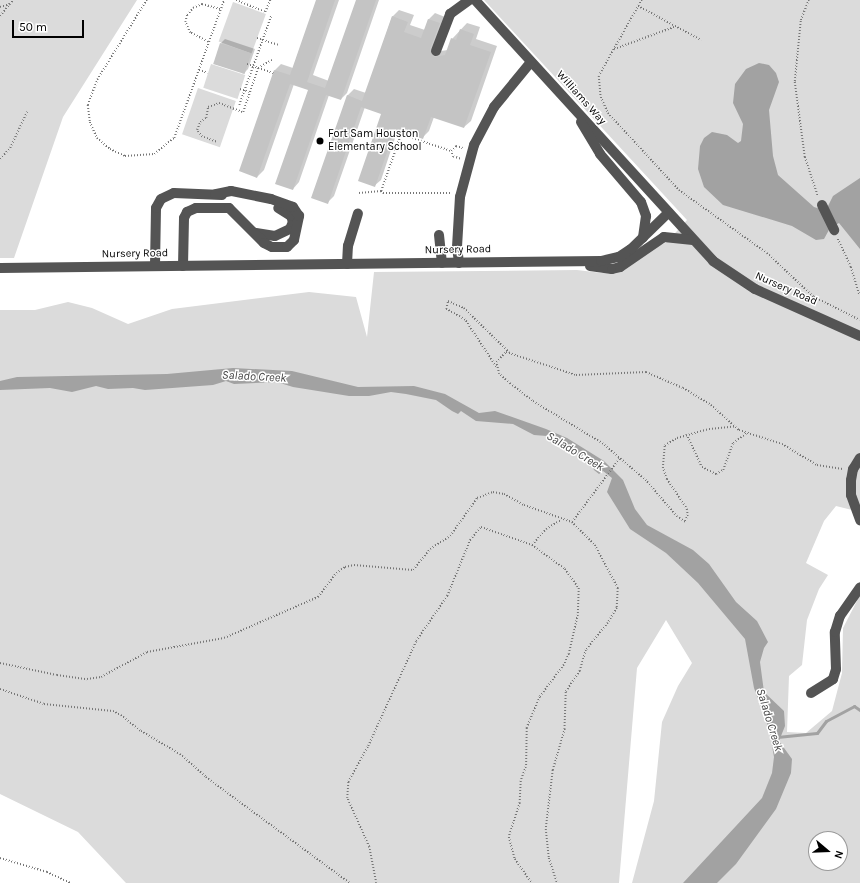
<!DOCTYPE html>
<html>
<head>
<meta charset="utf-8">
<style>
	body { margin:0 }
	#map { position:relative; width:860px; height:883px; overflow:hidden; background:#fff; font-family:Karla,sans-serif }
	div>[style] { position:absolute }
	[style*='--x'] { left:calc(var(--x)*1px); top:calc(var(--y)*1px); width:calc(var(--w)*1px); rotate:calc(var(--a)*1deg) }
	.green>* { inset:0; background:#dbdbdb; transform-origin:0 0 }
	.water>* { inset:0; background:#a2a2a2 }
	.shadow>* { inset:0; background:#0003 }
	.stream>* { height:3px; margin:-1.5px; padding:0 1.5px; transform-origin:1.5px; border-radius:1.5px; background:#a2a2a2 }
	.building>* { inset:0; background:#c4c4c4; transform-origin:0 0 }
	.path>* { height:1.5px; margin-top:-0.75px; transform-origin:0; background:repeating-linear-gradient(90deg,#767676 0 1px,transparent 0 3px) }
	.minor>* { height:10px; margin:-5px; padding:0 5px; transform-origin:5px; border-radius:5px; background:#545454 }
	.dots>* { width:11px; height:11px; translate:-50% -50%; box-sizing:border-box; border:2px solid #fff; border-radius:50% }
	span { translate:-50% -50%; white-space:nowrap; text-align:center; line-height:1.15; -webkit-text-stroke:3px #fff; paint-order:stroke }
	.street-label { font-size:11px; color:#000 }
	.poi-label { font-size:11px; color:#000 }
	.left { translate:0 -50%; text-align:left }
	.water-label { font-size:12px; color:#434343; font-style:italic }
	.north { position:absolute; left:808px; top:831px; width:40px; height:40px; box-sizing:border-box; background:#fff; border:1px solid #999; border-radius:50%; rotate:109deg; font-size:11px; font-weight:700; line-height:16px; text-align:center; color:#000 }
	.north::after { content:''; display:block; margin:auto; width:14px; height:18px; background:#000; clip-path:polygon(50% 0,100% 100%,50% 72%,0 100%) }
	.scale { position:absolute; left:12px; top:20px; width:72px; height:18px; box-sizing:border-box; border:2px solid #000; border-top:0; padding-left:5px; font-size:12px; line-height:14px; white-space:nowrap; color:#000; -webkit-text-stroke:3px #fff; paint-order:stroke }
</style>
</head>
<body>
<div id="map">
	<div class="green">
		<i style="clip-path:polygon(0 0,137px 0,63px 117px,14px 258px,0 258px)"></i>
		<i style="clip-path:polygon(evenodd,484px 0,860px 0,860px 512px,836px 506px,824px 521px,806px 563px,828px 575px,819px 589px,807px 620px,802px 665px,789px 676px,787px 732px,806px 733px,832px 711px,842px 673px,843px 628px,859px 597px,860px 587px,860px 883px,632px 883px,654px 801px,662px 722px,678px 686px,692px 663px,666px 620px,637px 668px,619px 883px,126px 883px,78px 832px,0 794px,0 310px,35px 310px,68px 302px,92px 308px,128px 324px,172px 309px,309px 292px,356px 297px,367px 337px,374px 272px,577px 270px,602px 273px,667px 242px,687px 220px,484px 0,816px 839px,840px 839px,840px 863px,816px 863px,816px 839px)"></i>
		<i style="left:233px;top:2px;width:35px;height:42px;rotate:20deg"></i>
		<i style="left:211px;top:64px;width:36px;height:25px;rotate:18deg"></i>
		<i style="left:198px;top:88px;width:40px;height:49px;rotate:19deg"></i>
	</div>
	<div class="water">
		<i style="clip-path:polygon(759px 63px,769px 65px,776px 73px,779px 82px,769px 110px,773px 156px,778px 175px,814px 207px,820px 209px,828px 206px,833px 196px,860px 178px,860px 249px,839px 223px,830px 228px,824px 239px,816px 240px,792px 226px,723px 205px,704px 187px,698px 169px,700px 146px,704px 138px,712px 132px,727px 135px,738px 143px,741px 141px,743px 124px,733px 103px,735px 84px,746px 69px)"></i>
		<i style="clip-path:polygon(233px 368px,292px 371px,358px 387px,414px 386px,445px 394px,479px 413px,495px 411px,546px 429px,567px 438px,604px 461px,623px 480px,635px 509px,647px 525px,693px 550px,709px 564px,736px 602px,757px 621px,768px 642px,764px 648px,760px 662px,764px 692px,784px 711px,785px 726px,779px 741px,792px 759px,791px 773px,776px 809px,736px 864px,717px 883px,683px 883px,762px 798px,772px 773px,774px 757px,769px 729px,754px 688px,745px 639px,698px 583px,666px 553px,630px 529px,607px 492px,612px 478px,603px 471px,599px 474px,594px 470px,591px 463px,547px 436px,534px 435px,513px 424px,476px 421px,461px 411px,458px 414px,452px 411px,436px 400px,406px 394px,391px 392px,369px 396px,349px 396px,293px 387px,277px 382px,234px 384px,226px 381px,213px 385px,145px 390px,133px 388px,108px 389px,96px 386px,72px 392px,50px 388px,0 390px,0 381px,17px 377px,167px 374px)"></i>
	</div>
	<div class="shadow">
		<i style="clip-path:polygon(317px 0,339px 0,313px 75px,329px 81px,357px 0,379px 0,347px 93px,341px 99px,329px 95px,299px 182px,293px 189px,309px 89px,294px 84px,264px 170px,257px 177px,275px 70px,281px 64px,293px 68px)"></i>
		<i style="clip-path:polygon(399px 10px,414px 15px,410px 25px,425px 30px,428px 20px,435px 13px,445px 17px,441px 51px,448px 50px,452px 39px,467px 23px,480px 27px,476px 39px,497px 46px,471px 121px,464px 127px,434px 117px,429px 131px,423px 137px,398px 129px,381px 180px,374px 186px,382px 113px,365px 107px,334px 196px,327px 203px,347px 96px,354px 89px,366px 93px,392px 17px)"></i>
		<i style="clip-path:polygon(225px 39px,255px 49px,248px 69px,243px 74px,221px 43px)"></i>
	</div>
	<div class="stream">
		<i style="--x:777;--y:737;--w:40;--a:-5.7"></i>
		<i style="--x:817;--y:733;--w:15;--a:-53"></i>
		<i style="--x:826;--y:721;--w:32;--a:-28"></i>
		<i style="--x:854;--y:706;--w:7;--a:34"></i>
	</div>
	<div class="building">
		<i style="clip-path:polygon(316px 0,335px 0,307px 82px,325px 88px,356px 0,376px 0,341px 100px,326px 95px,293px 190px,275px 184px,308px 90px,290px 84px,257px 178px,239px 171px,274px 70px,290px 75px)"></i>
		<i style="clip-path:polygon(392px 16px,408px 22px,404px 32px,421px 38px,428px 19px,440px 23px,430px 49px,434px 57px,445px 55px,451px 38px,456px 40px,460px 29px,474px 34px,470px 45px,491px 52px,464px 128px,431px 117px,423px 139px,395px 129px,375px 187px,358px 181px,381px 114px,361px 107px,328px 204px,311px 198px,347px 95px,362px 101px)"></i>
		<i style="left:220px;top:43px;width:33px;height:22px;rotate:18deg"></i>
	</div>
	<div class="path">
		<i style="--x:147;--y:0;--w:93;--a:121.8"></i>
		<i style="--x:98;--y:79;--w:28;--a:111"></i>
		<i style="--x:88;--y:105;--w:17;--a:83"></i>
		<i style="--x:90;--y:122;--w:17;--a:66"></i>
		<i style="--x:97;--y:138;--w:17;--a:40"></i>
		<i style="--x:110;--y:149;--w:17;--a:25"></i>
		<i style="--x:125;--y:156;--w:29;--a:-4"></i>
		<i style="--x:154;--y:154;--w:26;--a:-39"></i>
		<i style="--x:174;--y:138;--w:147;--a:-70.1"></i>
		<i style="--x:236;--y:0;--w:31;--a:22"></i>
		<i style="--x:265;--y:12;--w:13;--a:-67"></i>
		<i style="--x:642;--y:0;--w:87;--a:119.5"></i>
		<i style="--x:599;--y:76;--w:21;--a:85"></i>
		<i style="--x:601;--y:97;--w:17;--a:66"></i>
		<i style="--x:608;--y:113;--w:105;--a:47.3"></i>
		<i style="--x:679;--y:190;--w:108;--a:35.6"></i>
		<i style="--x:767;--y:253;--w:64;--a:43.1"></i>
		<i style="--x:814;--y:297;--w:51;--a:26.6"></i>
		<i style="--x:809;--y:0;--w:22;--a:111"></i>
		<i style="--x:801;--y:21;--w:61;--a:95.6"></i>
		<i style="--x:795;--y:82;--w:76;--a:82.4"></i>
		<i style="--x:805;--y:157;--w:41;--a:71.6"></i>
		<i style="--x:638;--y:6;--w:72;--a:28.4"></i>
		<i style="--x:0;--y:7;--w:10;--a:-17"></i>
		<i style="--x:0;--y:16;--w:21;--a:-51"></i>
		<i style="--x:257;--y:38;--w:22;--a:18"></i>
		<i style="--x:208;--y:42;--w:20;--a:-153"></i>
		<i style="--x:190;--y:33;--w:12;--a:-114"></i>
		<i style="--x:185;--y:22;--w:7;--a:-74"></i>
		<i style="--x:187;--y:15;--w:9;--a:-49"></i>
		<i style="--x:193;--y:8;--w:10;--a:-24"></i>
		<i style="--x:202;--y:4;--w:20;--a:15"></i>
		<i style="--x:614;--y:49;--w:64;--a:-20.1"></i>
		<i style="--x:247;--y:64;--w:28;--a:19"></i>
		<i style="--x:199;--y:70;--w:9;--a:18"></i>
		<i style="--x:240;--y:89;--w:10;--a:17"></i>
		<i style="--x:239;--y:105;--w:95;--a:-70.2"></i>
		<i style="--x:216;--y:142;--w:15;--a:-160"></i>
		<i style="--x:202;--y:137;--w:9;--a:-126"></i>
		<i style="--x:197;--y:130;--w:9;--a:-69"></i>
		<i style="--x:200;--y:122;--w:7;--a:-34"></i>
		<i style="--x:206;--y:118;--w:11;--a:-80"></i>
		<i style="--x:208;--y:107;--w:12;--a:-20"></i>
		<i style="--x:219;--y:103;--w:26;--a:21"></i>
		<i style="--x:243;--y:112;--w:46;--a:-71.2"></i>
		<i style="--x:258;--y:68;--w:16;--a:-30"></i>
		<i style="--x:0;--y:159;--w:15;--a:-48"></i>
		<i style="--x:10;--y:148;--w:40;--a:-65"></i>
		<i style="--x:460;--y:159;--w:7;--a:-164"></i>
		<i style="--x:453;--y:157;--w:6;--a:-108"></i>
		<i style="--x:451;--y:151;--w:7;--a:-45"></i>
		<i style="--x:456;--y:146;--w:7;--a:16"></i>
		<i style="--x:381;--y:191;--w:60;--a:-70.7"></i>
		<i style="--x:401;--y:134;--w:53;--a:18.8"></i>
		<i style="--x:359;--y:193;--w:22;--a:-5"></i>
		<i style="--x:381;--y:191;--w:3;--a:45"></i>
		<i style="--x:383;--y:193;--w:67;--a:0"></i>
		<i style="--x:838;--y:239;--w:31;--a:65"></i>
		<i style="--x:851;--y:267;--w:30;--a:73"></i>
		<i style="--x:496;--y:367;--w:56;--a:-123.4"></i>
		<i style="--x:465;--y:320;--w:22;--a:-150"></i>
		<i style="--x:446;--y:309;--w:8;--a:-76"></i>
		<i style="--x:448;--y:301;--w:17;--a:24"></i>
		<i style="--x:464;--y:308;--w:63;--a:44.4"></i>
		<i style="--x:734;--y:427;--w:27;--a:174"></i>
		<i style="--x:707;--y:430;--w:32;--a:164"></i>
		<i style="--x:676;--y:439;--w:13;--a:148"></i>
		<i style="--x:665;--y:446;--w:21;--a:95"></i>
		<i style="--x:663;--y:467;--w:13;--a:72"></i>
		<i style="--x:667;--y:479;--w:36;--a:56"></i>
		<i style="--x:687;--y:509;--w:6;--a:81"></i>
		<i style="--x:688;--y:515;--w:8;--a:113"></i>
		<i style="--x:685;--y:522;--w:9;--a:-148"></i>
		<i style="--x:677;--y:517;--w:48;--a:-130.7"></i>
		<i style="--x:646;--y:481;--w:57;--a:-139.3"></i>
		<i style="--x:603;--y:444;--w:83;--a:-148.8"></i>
		<i style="--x:532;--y:401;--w:28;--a:-142"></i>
		<i style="--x:510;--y:384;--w:15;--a:-138"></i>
		<i style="--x:499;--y:374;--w:12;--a:-104"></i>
		<i style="--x:496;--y:362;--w:14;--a:-45"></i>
		<i style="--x:506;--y:352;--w:74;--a:18.2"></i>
		<i style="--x:576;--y:375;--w:70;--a:-2.5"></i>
		<i style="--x:646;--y:372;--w:40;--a:23.4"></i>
		<i style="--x:683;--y:388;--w:33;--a:31"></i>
		<i style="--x:711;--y:405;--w:38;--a:42"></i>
		<i style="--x:739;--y:430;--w:45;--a:18"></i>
		<i style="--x:782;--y:444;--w:41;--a:31"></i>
		<i style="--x:817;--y:465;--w:26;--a:9"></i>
		<i style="--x:688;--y:437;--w:33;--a:65"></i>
		<i style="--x:702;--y:467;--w:16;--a:27"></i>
		<i style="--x:716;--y:474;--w:8;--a:-30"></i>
		<i style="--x:723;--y:470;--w:29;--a:-70"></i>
		<i style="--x:733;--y:443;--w:17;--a:-36"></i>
		<i style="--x:572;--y:522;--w:79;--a:-53.3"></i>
		<i style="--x:532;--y:545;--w:21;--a:-49"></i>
		<i style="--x:546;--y:529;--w:17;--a:-31"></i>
		<i style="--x:0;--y:663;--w:58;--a:11.9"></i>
		<i style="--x:57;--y:675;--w:30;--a:8"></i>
		<i style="--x:87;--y:679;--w:14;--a:-8"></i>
		<i style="--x:101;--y:677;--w:52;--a:-28.5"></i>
		<i style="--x:147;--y:652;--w:78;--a:-10.3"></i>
		<i style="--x:224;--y:638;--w:103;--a:-23.6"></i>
		<i style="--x:318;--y:597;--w:30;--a:-53"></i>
		<i style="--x:336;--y:573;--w:11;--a:-34"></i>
		<i style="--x:345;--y:567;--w:9;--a:-13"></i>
		<i style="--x:354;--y:565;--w:59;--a:4.8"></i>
		<i style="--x:413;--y:570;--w:27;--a:-51"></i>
		<i style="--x:430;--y:549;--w:24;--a:-33"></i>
		<i style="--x:450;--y:536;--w:47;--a:-54.6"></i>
		<i style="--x:477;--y:498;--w:17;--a:-21"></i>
		<i style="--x:493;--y:492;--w:11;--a:10"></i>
		<i style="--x:504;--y:494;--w:23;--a:29"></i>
		<i style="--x:524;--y:505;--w:51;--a:19.5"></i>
		<i style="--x:572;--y:522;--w:33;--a:45"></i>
		<i style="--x:595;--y:545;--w:49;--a:61.9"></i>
		<i style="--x:618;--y:588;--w:20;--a:93"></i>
		<i style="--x:617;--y:608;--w:17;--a:121"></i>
		<i style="--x:608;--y:623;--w:35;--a:129"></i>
		<i style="--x:586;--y:650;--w:22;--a:106"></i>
		<i style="--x:580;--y:671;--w:25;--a:124"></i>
		<i style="--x:566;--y:692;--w:37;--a:92"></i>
		<i style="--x:565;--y:729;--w:43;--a:106.3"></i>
		<i style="--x:553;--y:770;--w:59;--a:96.8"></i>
		<i style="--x:546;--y:829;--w:29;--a:84"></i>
		<i style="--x:549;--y:858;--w:26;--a:72"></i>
		<i style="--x:0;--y:689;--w:46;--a:18.8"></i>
		<i style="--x:44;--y:704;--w:69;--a:5.8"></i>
		<i style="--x:113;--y:711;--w:9;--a:27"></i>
		<i style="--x:121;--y:715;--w:26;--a:39"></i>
		<i style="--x:141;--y:731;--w:45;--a:30.5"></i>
		<i style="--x:180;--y:754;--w:35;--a:41"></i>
		<i style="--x:206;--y:777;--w:179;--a:36.4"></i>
		<i style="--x:0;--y:858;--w:49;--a:16.6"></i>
		<i style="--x:47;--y:872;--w:26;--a:25"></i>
		<i style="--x:376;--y:883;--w:37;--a:-101"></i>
		<i style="--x:369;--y:847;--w:54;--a:-114.2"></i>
		<i style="--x:347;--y:798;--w:16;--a:-86"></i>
		<i style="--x:348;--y:782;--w:41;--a:-60.9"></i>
		<i style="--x:368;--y:746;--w:115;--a:-65.4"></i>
		<i style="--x:416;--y:641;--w:55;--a:-55.4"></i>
		<i style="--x:447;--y:596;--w:61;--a:-67.7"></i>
		<i style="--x:470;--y:540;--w:17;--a:-50"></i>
		<i style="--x:481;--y:527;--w:54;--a:19.4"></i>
		<i style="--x:532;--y:545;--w:41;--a:36"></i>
		<i style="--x:565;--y:569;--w:24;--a:54"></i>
		<i style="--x:579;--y:588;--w:27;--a:92"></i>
		<i style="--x:578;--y:615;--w:40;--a:103"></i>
		<i style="--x:569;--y:654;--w:12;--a:114"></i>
		<i style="--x:564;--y:665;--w:40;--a:127"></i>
		<i style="--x:540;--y:697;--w:34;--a:113"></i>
		<i style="--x:527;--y:728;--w:39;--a:91"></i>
		<i style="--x:526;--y:767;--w:15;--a:110"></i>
		<i style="--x:521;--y:781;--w:22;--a:93"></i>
		<i style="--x:520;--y:803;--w:36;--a:108"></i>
		<i style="--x:509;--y:837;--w:23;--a:75"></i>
		<i style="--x:515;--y:859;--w:29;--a:55"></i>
	</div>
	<div class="minor">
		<i style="--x:475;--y:0;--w:353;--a:47.6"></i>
		<i style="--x:713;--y:261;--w:50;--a:33.7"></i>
		<i style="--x:755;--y:289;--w:115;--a:24.1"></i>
		<i style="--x:436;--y:51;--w:40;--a:-69"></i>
		<i style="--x:450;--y:14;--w:24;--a:-36"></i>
		<i style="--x:581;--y:122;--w:37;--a:59"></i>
		<i style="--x:600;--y:154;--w:63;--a:49.5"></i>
		<i style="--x:641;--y:202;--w:15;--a:70"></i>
		<i style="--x:646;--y:216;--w:22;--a:98"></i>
		<i style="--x:822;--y:205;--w:28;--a:64"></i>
		<i style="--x:256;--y:233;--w:19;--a:9"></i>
		<i style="--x:275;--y:236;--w:17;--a:-25"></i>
		<i style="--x:290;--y:229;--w:8;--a:-67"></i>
		<i style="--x:293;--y:222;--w:6;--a:-108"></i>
		<i style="--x:291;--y:216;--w:15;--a:-148"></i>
		<i style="--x:439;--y:235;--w:28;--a:84"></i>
		<i style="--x:459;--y:263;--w:16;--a:-97"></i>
		<i style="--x:457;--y:247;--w:50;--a:-86.6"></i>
		<i style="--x:460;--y:197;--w:54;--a:-74.9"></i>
		<i style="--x:474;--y:145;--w:43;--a:-62.2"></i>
		<i style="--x:494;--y:107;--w:58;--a:-50.6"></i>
		<i style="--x:347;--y:264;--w:18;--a:-87"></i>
		<i style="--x:348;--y:246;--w:34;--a:-73"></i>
		<i style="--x:155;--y:266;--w:58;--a:-89"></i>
		<i style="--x:156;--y:208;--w:10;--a:-61"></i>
		<i style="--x:161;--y:199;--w:14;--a:-25"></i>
		<i style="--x:174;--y:193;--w:48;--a:2.4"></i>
		<i style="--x:183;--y:266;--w:48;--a:-88.8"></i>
		<i style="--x:184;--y:218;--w:7;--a:-63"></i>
		<i style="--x:187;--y:212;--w:10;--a:-24"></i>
		<i style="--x:196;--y:208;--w:33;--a:0"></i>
		<i style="--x:229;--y:208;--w:49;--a:45"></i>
		<i style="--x:264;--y:243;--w:9;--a:27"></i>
		<i style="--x:272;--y:247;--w:15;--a:0"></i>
		<i style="--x:287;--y:247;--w:10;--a:-45"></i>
		<i style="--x:294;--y:240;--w:25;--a:-78"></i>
		<i style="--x:299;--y:216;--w:11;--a:-124"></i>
		<i style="--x:293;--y:207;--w:23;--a:-160"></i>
		<i style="--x:271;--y:199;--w:41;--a:-168.7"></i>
		<i style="--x:231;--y:191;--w:16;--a:169"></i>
		<i style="--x:590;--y:266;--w:22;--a:8"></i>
		<i style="--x:612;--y:269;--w:8;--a:-14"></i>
		<i style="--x:620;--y:267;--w:53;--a:-34.3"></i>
		<i style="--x:664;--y:237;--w:29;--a:6"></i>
		<i style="--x:0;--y:268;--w:601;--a:-0.67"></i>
		<i style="--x:601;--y:261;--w:18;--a:-13"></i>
		<i style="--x:619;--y:257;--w:14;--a:-34"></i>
		<i style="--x:631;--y:249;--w:52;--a:-44.2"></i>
		<i style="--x:860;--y:458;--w:13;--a:122"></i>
		<i style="--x:853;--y:469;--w:11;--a:100"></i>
		<i style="--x:851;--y:480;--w:15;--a:90"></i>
		<i style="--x:851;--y:495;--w:27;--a:70"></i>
		<i style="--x:811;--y:693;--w:26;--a:-32"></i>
		<i style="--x:833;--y:679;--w:10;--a:-73"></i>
		<i style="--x:836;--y:669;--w:37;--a:-92"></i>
		<i style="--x:835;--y:632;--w:17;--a:-73"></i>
		<i style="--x:840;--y:616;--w:35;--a:-55"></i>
	</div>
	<div class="dots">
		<i style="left:320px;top:141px;background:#000"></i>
	</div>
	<div class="street-label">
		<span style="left:581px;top:98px;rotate:48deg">Williams Way</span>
		<span style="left:458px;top:250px;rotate:-1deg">Nursery Road</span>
		<span style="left:135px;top:254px;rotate:-1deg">Nursery Road</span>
		<span style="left:786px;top:289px;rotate:24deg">Nursery Road</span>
	</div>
	<div class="poi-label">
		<span class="left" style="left:328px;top:141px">Fort Sam Houston<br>Elementary School</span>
	</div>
	<div class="water-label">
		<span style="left:254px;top:377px;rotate:3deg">Salado Creek</span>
		<span style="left:575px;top:452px;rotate:31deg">Salado Creek</span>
		<span style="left:769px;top:720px;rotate:73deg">Salado Creek</span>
	</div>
	<div class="north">N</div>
	<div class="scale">50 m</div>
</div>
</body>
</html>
